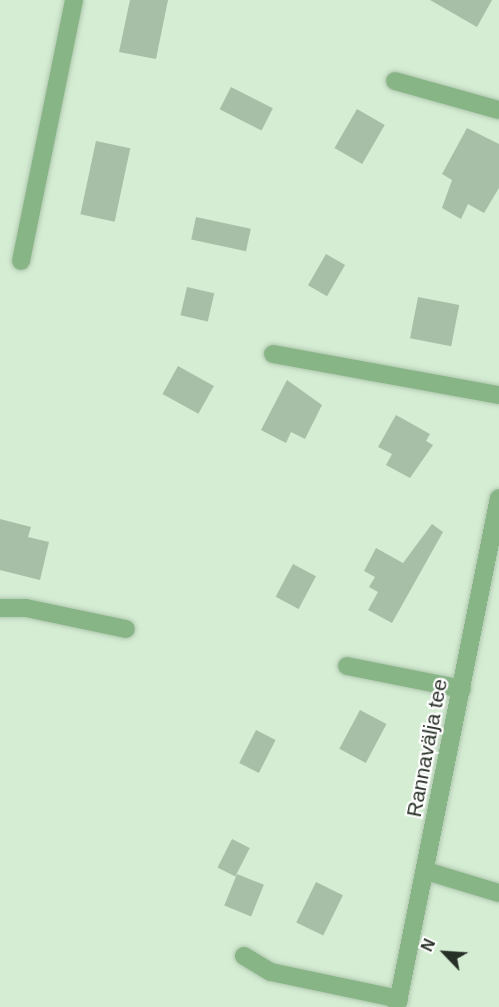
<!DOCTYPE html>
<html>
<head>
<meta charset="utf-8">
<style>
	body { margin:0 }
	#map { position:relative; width:499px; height:1007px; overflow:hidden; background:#d4edd3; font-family:Arial,sans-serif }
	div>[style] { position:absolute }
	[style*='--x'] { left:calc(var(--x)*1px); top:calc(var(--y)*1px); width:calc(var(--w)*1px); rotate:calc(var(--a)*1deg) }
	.building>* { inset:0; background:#a7bfa6; transform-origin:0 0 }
	.roads { filter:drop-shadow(0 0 2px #b1c7b0) drop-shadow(0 0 2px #b1c7b0) }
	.minor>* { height:18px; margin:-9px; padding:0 9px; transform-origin:9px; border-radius:9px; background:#87b586 }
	span { translate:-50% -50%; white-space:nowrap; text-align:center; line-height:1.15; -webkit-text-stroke:4.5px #fff; paint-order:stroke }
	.street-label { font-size:21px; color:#273026 }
	.north { position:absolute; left:415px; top:923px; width:60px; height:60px; -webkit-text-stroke:4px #fff; paint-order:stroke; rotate:295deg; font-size:16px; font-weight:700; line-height:24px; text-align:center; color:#273026 }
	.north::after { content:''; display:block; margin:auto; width:21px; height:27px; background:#273026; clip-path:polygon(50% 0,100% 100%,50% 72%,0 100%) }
</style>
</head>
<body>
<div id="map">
	<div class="building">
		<i style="clip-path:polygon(130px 0,168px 0,156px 59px,119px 52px)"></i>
		<i style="clip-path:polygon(430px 0,492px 0,477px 27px)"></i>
		<i style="left:231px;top:87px;width:47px;height:25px;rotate:27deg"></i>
		<i style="left:357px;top:109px;width:32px;height:45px;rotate:30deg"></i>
		<i style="clip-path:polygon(467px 128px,499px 144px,499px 188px,484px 213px,468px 204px,461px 219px,442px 208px,452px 180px,442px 174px)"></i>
		<i style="left:96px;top:141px;width:35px;height:75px;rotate:12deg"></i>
		<i style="left:196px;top:217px;width:56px;height:23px;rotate:12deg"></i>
		<i style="left:326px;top:254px;width:22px;height:36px;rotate:30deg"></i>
		<i style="left:187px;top:287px;width:28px;height:29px;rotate:13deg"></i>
		<i style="left:418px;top:297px;width:42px;height:42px;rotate:11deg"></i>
		<i style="left:178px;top:366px;width:41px;height:32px;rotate:29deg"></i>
		<i style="clip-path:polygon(287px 380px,322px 405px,305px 439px,291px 432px,286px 443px,261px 430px)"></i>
		<i style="clip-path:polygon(396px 415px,430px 434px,426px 441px,433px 445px,410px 478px,386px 465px,392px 454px,378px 447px)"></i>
		<i style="clip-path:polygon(0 519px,31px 527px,28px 537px,49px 542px,40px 580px,0 570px)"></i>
		<i style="clip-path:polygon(432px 524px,443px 532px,392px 623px,368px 610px,378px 592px,369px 587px,375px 577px,364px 571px,376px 548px,403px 563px)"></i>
		<i style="left:293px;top:564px;width:26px;height:37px;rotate:28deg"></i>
		<i style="left:360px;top:710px;width:30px;height:44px;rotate:28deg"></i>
		<i style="left:256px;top:730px;width:22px;height:37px;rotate:27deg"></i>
		<i style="left:232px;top:839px;width:20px;height:32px;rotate:27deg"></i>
		<i style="left:237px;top:874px;width:29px;height:34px;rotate:22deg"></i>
		<i style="left:316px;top:882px;width:30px;height:45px;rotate:26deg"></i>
	</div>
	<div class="roads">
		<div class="minor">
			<i style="--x:395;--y:81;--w:108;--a:15.6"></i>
			<i style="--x:21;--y:261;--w:266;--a:-78.5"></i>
			<i style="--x:273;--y:354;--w:230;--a:10.3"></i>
			<i style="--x:0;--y:608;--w:26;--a:0"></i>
			<i style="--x:26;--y:608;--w:102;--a:11.9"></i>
			<i style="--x:347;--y:666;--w:117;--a:11.3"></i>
			<i style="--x:426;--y:871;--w:76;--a:16.8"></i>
			<i style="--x:244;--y:956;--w:31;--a:31"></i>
			<i style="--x:271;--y:972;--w:131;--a:11.9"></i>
			<i style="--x:397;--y:1007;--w:519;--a:-78.67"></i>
		</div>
	</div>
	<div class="street-label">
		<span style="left:427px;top:748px;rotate:-79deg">Rannavälja tee</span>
	</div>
	<div class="north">N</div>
</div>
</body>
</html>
